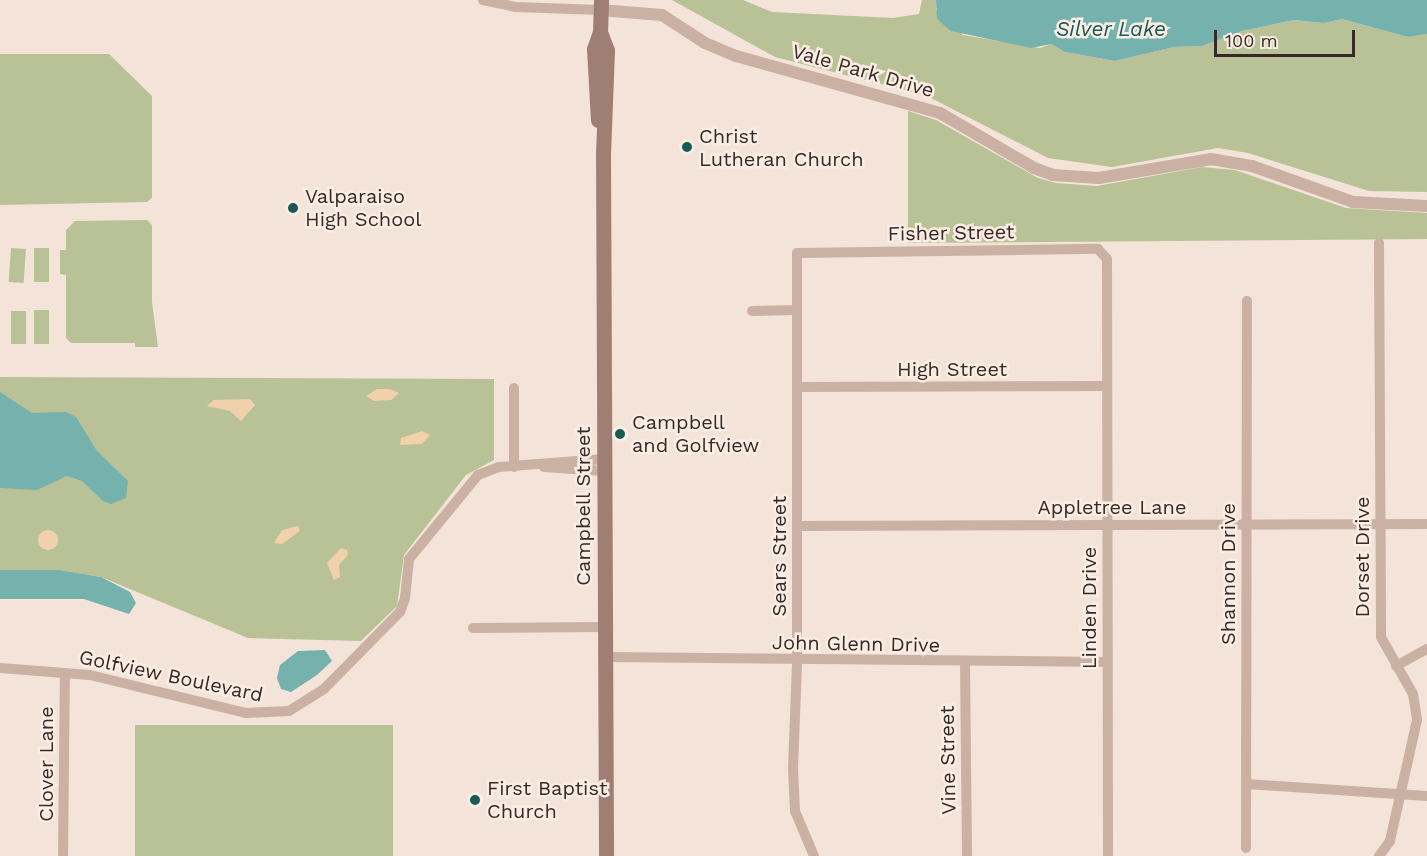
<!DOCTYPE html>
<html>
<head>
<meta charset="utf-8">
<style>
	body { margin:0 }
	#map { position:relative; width:1427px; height:856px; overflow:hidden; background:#f3e3d8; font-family:"Work Sans",sans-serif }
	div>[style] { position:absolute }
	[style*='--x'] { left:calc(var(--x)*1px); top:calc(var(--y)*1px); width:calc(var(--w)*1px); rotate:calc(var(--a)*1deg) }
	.green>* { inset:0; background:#b9c297; transform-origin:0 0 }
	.sand>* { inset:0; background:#f1d1ac }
	.round { border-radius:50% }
	.water>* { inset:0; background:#75b1ad }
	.minor>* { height:10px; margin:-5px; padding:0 5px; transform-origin:5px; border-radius:5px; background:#cbb1a3 }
	.tertiary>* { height:12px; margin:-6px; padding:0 6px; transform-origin:6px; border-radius:6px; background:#cbb1a3 }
	.secondary>* { height:15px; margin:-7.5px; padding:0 7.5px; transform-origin:7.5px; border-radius:7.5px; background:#9f7f75 }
	.dots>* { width:16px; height:16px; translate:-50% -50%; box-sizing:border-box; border:3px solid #faeee4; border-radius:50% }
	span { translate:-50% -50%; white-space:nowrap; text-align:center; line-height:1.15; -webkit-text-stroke:5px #faeee4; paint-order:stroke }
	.street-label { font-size:20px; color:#362926 }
	.poi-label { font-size:20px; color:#362926 }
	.left { translate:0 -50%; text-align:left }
	.water-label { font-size:21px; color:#195956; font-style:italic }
	.scale { position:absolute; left:1214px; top:30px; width:141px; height:27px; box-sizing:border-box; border:3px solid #362926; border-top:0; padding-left:8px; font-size:18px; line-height:21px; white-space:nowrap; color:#362926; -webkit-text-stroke:4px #faeee4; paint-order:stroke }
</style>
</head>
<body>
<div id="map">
	<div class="green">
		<i style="clip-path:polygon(672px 0,743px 0,772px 12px,893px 18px,919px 14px,922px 0,936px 0,936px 10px,963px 35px,1040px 48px,1051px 44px,1065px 52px,1115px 61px,1174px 47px,1202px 46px,1242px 31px,1294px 20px,1324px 23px,1342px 19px,1408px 37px,1427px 34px,1427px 192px,1369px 191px,1248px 153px,1218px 148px,1112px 167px,1048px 158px,927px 96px,775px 57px)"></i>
		<i style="clip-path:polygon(0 54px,109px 54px,152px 96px,152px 198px,147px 202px,0 205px)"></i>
		<i style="clip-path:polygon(908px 111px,936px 120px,1038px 178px,1056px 183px,1097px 186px,1202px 167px,1235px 170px,1346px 208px,1427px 213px,1427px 239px,908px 243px)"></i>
		<i style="clip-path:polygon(147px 220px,152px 225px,152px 302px,158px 347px,135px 347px,135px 343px,71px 343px,66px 338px,66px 275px,60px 274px,60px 250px,66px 250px,66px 230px,75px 221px)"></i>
		<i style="left:11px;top:248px;width:15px;height:34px;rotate:4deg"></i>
		<i style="left:34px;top:248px;width:15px;height:34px"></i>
		<i style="left:34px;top:310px;width:15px;height:34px"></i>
		<i style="left:11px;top:311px;width:15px;height:33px"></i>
		<i style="clip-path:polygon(0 377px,494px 379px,494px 460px,466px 475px,404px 555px,397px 606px,361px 641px,248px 638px,101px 577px,60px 570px,0 570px)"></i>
		<i style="left:393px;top:725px;width:131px;height:258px;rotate:90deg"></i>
	</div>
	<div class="sand">
		<i style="clip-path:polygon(377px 389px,390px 389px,399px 393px,391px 400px,374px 401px,366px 396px)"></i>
		<i style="clip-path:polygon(250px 399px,255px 405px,241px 421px,230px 411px,207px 406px,214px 400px)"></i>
		<i style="clip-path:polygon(422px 431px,430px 435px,422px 444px,400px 445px,401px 438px)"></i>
		<i style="clip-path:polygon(298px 526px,300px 531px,282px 544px,274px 543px,282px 530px)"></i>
		<i class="round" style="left:38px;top:530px;width:20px;height:20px"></i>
		<i style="clip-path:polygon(341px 548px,347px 550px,348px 555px,339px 565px,340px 577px,334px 580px,327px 563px)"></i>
	</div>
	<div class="water">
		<i style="clip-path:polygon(936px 0,1427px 0,1427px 34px,1408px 37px,1342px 19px,1324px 23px,1294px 20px,1242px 31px,1202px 46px,1174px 47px,1115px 61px,1065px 52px,1051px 44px,1031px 48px,951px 31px,937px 19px)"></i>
		<i style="clip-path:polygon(0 392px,32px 413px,66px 412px,76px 417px,97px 451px,128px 481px,126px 498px,111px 504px,103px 501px,82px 481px,67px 476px,37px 490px,0 488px)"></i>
		<i style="clip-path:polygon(0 570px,60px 570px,101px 577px,130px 592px,136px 603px,129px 614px,84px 599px,0 599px)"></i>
		<i style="clip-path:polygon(325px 650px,332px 661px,317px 675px,291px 692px,281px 689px,277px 678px,280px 665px,298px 651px)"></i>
	</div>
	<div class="minor">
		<i style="--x:483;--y:0;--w:34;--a:12"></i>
		<i style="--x:516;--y:7;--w:84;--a:2"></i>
		<i style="--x:1379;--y:243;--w:394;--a:89.7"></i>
		<i style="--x:1381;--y:637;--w:65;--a:60.7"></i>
		<i style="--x:1413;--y:694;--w:26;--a:81"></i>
		<i style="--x:1417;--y:720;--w:124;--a:102.6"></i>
		<i style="--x:1390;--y:841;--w:19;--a:126"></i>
		<i style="--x:752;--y:311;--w:45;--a:-1.3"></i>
		<i style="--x:797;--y:387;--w:309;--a:-0.2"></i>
		<i style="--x:514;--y:388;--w:79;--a:90"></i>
		<i style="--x:544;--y:467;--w:60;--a:3.8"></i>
		<i style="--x:797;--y:526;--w:630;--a:-0.18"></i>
		<i style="--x:473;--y:628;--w:132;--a:-0.4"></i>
		<i style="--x:606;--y:657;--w:501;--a:0.57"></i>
		<i style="--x:965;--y:663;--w:193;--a:89.4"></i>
		<i style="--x:1396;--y:666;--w:35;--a:-29"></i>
		<i style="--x:0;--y:668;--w:90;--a:4.4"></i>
		<i style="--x:90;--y:675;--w:161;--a:13.7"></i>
		<i style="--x:246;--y:713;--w:43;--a:-2.7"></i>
		<i style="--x:289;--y:711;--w:41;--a:-32.2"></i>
		<i style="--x:324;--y:689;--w:108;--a:-45.4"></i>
		<i style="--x:400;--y:612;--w:15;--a:-70"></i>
		<i style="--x:405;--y:598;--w:39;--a:-84"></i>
		<i style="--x:409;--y:559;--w:109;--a:-50.6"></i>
		<i style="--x:478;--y:475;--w:22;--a:-21"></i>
		<i style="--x:499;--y:467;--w:105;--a:-4.4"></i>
		<i style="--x:1247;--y:784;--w:180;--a:3.8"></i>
		<i style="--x:1246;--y:848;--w:547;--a:-89.9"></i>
		<i style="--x:63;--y:856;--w:183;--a:-89.4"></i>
		<i style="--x:814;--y:856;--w:49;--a:-112.9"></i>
		<i style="--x:795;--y:811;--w:43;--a:-92.7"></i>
		<i style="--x:793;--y:768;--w:106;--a:-87.8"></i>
		<i style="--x:797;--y:662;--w:409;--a:-90"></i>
		<i style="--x:797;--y:253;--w:301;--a:-0.8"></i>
		<i style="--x:1098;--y:249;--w:13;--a:48"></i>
		<i style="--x:1107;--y:259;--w:597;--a:89.9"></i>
	</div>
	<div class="tertiary">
		<i style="--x:600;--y:10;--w:62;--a:4.6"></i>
		<i style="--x:662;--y:15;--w:51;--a:33.1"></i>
		<i style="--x:705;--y:43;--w:34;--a:23"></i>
		<i style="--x:736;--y:56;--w:212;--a:15.6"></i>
		<i style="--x:940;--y:113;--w:109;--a:30.3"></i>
		<i style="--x:1034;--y:168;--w:20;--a:20"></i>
		<i style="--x:1053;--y:175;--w:46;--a:3.7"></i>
		<i style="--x:1099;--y:178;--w:114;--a:-9.6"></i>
		<i style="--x:1211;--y:159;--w:42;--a:9.7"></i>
		<i style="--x:1252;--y:166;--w:107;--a:19.6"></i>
		<i style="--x:1353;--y:202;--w:74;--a:3.1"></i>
	</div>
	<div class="secondary">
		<i style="--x:600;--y:32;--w:19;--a:69"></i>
		<i style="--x:607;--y:50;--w:105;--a:92.2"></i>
		<i style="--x:603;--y:155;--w:701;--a:89.75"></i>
		<i style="--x:598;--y:120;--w:71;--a:-93.2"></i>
		<i style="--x:594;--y:49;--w:18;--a:-71"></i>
		<i style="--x:600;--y:32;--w:32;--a:-88"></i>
	</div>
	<div class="dots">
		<i style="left:687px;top:147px;background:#195956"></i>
		<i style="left:293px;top:208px;background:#195956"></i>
		<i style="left:620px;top:434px;background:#195956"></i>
		<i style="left:475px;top:800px;background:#195956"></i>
	</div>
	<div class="street-label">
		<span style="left:863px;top:71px;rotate:16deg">Vale Park Drive</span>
		<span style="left:951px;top:233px;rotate:-1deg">Fisher Street</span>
		<span style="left:952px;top:369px">High Street</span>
		<span style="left:583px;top:506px;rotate:-90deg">Campbell Street</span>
		<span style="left:1112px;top:507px">Appletree Lane</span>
		<span style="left:779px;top:556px;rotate:-90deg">Sears Street</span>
		<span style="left:1362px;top:557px;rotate:-90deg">Dorset Drive</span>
		<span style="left:1228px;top:574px;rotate:-90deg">Shannon Drive</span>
		<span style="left:1089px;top:608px;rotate:-90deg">Linden Drive</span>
		<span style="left:856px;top:644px;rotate:1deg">John Glenn Drive</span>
		<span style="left:171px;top:676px;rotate:12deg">Golfview Boulevard</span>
		<span style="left:948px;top:760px;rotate:-91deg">Vine Street</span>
		<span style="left:46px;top:764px;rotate:-90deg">Clover Lane</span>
	</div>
	<div class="poi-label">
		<span class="left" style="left:699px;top:148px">Christ<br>Lutheran Church</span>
		<span class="left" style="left:305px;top:208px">Valparaiso<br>High School</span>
		<span class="left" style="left:632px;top:434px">Campbell<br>and Golfview</span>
		<span class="left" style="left:487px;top:800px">First Baptist<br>Church</span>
	</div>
	<div class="water-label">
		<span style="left:1111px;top:29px">Silver Lake</span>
	</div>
	<div class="scale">100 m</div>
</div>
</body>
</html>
